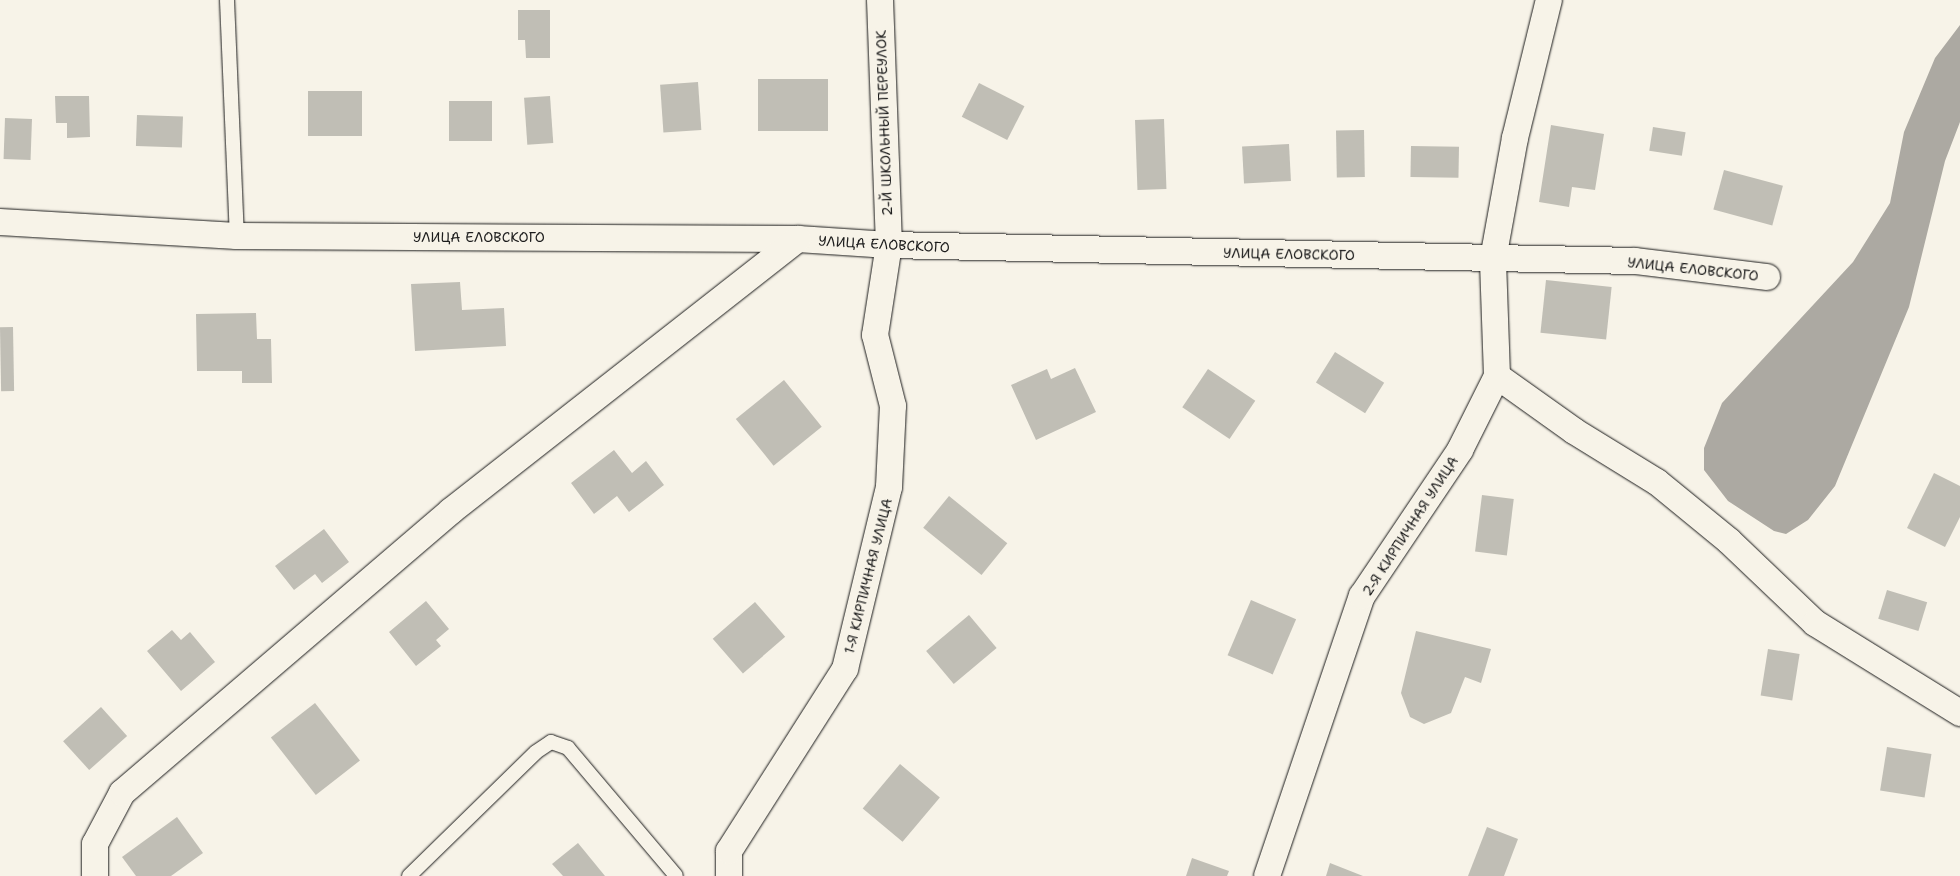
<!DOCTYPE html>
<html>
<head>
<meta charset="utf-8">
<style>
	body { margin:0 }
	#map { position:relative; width:1960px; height:876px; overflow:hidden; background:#f7f3e8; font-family:"Shantell Sans",sans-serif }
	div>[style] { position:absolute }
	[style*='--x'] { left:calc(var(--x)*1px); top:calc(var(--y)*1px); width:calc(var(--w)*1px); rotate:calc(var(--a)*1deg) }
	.water>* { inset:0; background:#aca9a2 }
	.building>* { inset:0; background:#c0beb5; transform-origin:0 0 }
	.roads { filter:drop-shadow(0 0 1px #1c1c1c) drop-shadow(0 0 1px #1c1c1c) }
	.lane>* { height:14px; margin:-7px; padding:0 7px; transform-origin:7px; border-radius:7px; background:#f7f3e8 }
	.street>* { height:26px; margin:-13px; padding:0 13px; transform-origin:13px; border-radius:13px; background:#f7f3e8 }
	span { translate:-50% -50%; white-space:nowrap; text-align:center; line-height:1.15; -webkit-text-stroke:4px #f7f3e8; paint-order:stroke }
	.street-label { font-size:14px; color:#1c1c1c }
</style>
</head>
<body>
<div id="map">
	<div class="water">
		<i style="clip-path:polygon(1960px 25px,1960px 122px,1945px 161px,1909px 307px,1835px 486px,1808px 520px,1786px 534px,1774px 531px,1728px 501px,1704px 470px,1704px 448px,1722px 403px,1853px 262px,1890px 203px,1904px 132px,1935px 58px)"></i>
	</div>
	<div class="building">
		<i style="clip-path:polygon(518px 10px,550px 10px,550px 58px,526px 58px,525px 40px,518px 40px)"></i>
		<i style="left:758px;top:79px;width:70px;height:52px"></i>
		<i style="left:698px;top:82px;width:48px;height:38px;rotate:86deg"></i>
		<i style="left:979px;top:83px;width:51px;height:38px;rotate:27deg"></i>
		<i style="left:308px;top:91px;width:54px;height:45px"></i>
		<i style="clip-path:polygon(55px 96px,89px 96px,90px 137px,67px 138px,67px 123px,56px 123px)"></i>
		<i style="left:550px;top:96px;width:47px;height:26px;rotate:86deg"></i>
		<i style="left:492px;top:101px;width:40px;height:43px;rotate:90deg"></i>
		<i style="left:137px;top:115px;width:46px;height:31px;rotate:2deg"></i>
		<i style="left:5px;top:118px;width:27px;height:41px;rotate:2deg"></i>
		<i style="left:1164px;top:119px;width:70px;height:29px;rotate:88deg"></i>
		<i style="clip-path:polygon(1551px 125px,1604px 134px,1595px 190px,1572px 187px,1569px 207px,1539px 202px)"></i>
		<i style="left:1653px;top:127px;width:33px;height:24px;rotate:9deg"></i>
		<i style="left:1364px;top:130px;width:47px;height:28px;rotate:89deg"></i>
		<i style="left:1289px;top:144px;width:37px;height:47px;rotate:87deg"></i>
		<i style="left:1411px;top:146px;width:48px;height:31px;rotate:1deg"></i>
		<i style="left:1724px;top:170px;width:61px;height:41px;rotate:15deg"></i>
		<i style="left:1546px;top:280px;width:66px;height:53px;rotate:6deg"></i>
		<i style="clip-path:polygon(460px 282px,462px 310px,504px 308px,506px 346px,415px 351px,411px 284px)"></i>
		<i style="clip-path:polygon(256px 313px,257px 339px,271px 339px,272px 383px,242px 383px,242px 371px,197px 371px,196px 314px)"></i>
		<i style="left:13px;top:327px;width:64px;height:13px;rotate:89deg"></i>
		<i style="left:1335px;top:352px;width:58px;height:36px;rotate:32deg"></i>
		<i style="clip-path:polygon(1075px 368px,1096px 412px,1036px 440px,1011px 385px,1047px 369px,1051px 379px)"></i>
		<i style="left:1208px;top:369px;width:57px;height:46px;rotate:34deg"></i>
		<i style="left:784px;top:380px;width:60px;height:62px;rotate:51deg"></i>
		<i style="clip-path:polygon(614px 450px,632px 473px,646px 461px,664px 485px,629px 512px,617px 496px,594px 514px,571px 483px)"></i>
		<i style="clip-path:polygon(1934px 473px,1960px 486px,1960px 517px,1945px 547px,1907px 528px)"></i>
		<i style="left:1482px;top:495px;width:32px;height:57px;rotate:7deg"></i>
		<i style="left:949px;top:496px;width:75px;height:41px;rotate:39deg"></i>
		<i style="clip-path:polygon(324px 529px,349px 562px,322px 583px,315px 574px,294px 590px,275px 566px)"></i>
		<i style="left:1887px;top:590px;width:42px;height:30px;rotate:17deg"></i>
		<i style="left:1251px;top:600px;width:49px;height:60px;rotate:23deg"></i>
		<i style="clip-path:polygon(426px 601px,449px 629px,436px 640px,441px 646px,416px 666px,389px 632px)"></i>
		<i style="left:755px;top:602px;width:46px;height:56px;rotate:49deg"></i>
		<i style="left:969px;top:615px;width:43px;height:56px;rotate:50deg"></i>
		<i style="clip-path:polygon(172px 630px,181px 640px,190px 632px,215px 662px,181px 691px,147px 651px)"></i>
		<i style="clip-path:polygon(1416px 631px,1491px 649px,1481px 683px,1465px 677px,1451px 713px,1424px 724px,1410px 717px,1401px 693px)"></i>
		<i style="left:1768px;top:649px;width:32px;height:47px;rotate:9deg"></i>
		<i style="left:315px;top:703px;width:73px;height:56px;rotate:52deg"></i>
		<i style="left:101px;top:707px;width:39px;height:51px;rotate:48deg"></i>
		<i style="left:1887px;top:747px;width:45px;height:44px;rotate:9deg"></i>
		<i style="left:900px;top:764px;width:52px;height:58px;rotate:40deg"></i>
		<i style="clip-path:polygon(177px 817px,203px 853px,171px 876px,136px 876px,122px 857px)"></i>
		<i style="clip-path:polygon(1487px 827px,1518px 839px,1504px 876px,1468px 876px)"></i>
		<i style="clip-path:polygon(578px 843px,605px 876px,563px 876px,552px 864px)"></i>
		<i style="clip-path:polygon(1192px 858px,1229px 871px,1227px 876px,1186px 876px)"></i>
		<i style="clip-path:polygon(1330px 863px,1363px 876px,1326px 876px)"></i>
	</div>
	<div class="roads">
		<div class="lane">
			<i style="--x:227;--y:0;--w:236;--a:87.6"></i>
			<i style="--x:409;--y:876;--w:177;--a:-44.3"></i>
			<i style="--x:536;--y:752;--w:18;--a:-34"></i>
			<i style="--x:551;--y:742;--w:18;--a:19"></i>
			<i style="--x:568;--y:748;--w:167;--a:49.8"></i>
		</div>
		<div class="street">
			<i style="--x:0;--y:222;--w:237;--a:3.4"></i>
			<i style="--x:237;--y:236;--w:561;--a:0.31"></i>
			<i style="--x:798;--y:239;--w:91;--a:3.8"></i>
			<i style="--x:889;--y:245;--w:746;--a:1.23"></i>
			<i style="--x:1635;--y:261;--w:133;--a:6.9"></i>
			<i style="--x:1497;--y:376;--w:95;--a:35.5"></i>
			<i style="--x:1574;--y:431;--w:97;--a:31.6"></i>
			<i style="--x:1657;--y:482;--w:93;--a:39.3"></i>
			<i style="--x:1729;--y:541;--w:119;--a:43.6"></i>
			<i style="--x:1815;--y:623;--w:171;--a:31.8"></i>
			<i style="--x:95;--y:876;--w:32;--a:-90"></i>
			<i style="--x:95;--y:844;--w:58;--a:-62.1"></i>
			<i style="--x:122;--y:793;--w:433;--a:-40.6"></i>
			<i style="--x:451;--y:511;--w:441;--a:-38.1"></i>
			<i style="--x:729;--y:876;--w:25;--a:-90"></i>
			<i style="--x:729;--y:851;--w:216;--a:-57.5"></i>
			<i style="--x:845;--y:669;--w:187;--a:-76.4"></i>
			<i style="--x:889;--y:487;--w:81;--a:-87.2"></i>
			<i style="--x:893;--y:406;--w:73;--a:-104.2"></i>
			<i style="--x:875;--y:335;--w:91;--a:-81.2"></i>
			<i style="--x:889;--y:245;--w:245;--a:-92.1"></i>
			<i style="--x:1267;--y:876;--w:296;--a:-71.3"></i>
			<i style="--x:1362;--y:596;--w:176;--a:-56.1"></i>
			<i style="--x:1460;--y:450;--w:83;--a:-63.4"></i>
			<i style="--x:1497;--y:376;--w:117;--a:-92"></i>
			<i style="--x:1493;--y:259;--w:123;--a:-79.7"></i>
			<i style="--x:1515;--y:138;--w:142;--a:-76.2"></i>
		</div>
	</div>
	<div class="street-label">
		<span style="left:884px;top:123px;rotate:-92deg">2-Й ШКОЛЬНЫЙ ПЕРЕУЛОК</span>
		<span style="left:479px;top:237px">УЛИЦА ЕЛОВСКОГО</span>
		<span style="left:884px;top:244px;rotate:3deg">УЛИЦА ЕЛОВСКОГО</span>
		<span style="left:1289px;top:254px;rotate:1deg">УЛИЦА ЕЛОВСКОГО</span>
		<span style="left:1693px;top:269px;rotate:6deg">УЛИЦА ЕЛОВСКОГО</span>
		<span style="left:1410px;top:526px;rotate:-57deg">2-Я КИРПИЧНАЯ УЛИЦА</span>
		<span style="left:868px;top:576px;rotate:-76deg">1-Я КИРПИЧНАЯ УЛИЦА</span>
	</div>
</div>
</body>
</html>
